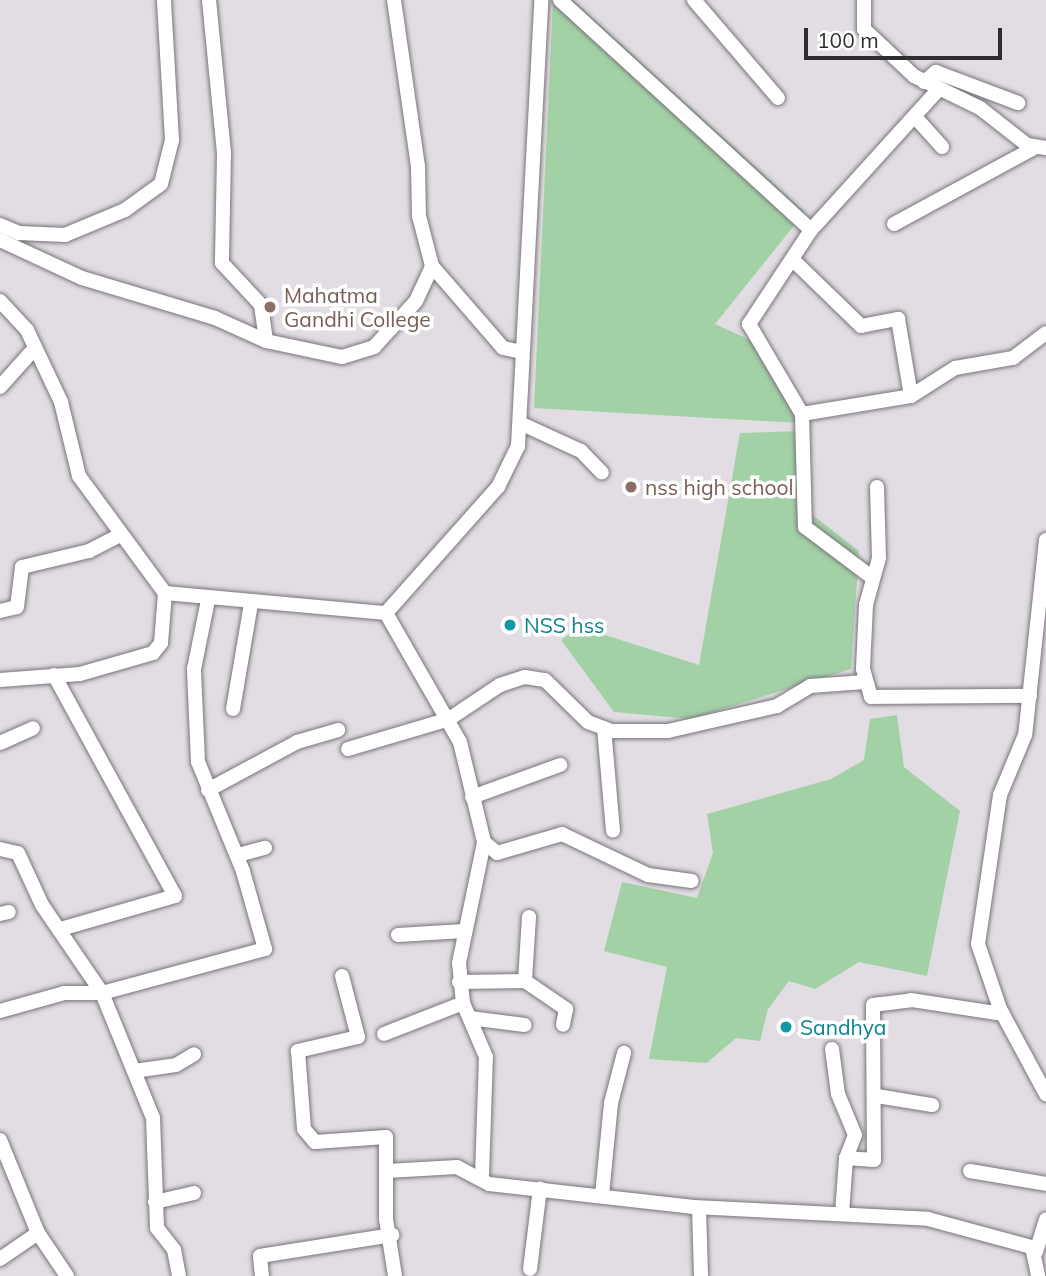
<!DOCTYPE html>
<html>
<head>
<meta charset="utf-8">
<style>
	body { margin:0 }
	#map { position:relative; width:1046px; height:1276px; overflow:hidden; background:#e2dce3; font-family:Mulish,sans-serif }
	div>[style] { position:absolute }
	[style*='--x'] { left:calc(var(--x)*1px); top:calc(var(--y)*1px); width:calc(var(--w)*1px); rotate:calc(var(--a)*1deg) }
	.green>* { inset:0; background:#a3d1a6 }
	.roads { filter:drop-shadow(0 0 2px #79747b) drop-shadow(0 0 2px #79747b) }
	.minor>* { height:14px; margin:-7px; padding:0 7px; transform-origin:7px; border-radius:7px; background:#fff }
	.dots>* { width:19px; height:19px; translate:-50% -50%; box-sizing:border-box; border:4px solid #fff; border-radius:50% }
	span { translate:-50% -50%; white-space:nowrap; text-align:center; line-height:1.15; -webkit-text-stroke:7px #fff; paint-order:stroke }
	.education-label { font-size:21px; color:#785e54 }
	.left { translate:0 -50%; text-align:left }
	.culture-label { font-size:21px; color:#0d838f }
	.scale { position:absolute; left:804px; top:28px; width:198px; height:32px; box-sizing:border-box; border:4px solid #2e2c2f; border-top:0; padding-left:9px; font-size:21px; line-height:24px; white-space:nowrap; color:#2e2c2f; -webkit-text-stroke:5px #fff; paint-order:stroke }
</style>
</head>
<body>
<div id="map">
	<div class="green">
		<i style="clip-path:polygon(553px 0,573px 0,805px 212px,715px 324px,761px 345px,800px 423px,534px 408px)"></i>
		<i style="clip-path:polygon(804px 431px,810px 513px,859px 551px,851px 669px,691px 719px,614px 712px,561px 640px,580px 627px,699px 665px,740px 433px)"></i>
		<i style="clip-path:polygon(897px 715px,904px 767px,960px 811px,927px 976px,859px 962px,815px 989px,789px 981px,768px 1009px,760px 1041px,736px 1038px,707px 1063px,649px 1059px,667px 967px,604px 951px,622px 882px,697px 898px,713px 853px,707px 814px,831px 779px,864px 760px,870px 719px)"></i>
	</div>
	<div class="roads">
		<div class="minor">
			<i style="--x:209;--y:0;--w:155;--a:84.4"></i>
			<i style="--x:224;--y:154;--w:109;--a:91.1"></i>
			<i style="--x:222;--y:263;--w:57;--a:47.1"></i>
			<i style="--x:261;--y:305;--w:36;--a:82"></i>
			<i style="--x:266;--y:341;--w:78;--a:11.9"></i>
			<i style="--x:342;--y:357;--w:34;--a:-17"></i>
			<i style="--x:374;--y:347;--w:62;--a:-47.6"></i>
			<i style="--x:416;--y:301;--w:38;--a:-65"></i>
			<i style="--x:432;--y:266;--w:108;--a:49.1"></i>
			<i style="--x:503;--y:348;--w:19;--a:12"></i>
			<i style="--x:394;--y:0;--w:168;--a:81.8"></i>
			<i style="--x:418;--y:166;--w:50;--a:88.9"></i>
			<i style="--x:419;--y:216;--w:52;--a:75.4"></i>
			<i style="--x:560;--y:0;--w:340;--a:42.5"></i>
			<i style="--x:811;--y:230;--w:113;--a:123.4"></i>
			<i style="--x:749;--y:324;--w:104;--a:59.5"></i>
			<i style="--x:802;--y:414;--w:113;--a:88.5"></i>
			<i style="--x:805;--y:527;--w:85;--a:36.9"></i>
			<i style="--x:694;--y:0;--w:129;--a:49.4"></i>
			<i style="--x:864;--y:0;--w:29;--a:90"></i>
			<i style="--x:864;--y:29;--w:69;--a:43.2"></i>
			<i style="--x:914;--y:76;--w:73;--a:25.9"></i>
			<i style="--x:980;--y:108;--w:60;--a:38.2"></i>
			<i style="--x:1027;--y:145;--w:19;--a:9"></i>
			<i style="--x:924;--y:82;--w:16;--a:-40"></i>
			<i style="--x:936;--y:72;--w:88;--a:20.7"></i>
			<i style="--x:916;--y:118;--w:39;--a:48"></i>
			<i style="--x:894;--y:224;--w:159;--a:-28.5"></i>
			<i style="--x:0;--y:225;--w:21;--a:23"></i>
			<i style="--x:19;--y:233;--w:46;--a:2.5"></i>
			<i style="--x:65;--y:235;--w:65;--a:-22.6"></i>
			<i style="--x:125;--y:210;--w:44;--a:-35.8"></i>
			<i style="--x:161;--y:184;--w:45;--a:-76"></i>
			<i style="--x:172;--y:140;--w:140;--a:-93.3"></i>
			<i style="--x:811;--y:230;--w:189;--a:-47.8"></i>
			<i style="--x:0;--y:240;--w:90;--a:24.9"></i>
			<i style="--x:82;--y:278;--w:139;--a:16.7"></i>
			<i style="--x:215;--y:318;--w:56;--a:24.3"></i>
			<i style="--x:793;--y:260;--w:95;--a:44.1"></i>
			<i style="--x:861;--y:326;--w:38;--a:-11"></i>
			<i style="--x:898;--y:319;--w:78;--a:80.4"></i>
			<i style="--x:0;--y:301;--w:40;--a:47"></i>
			<i style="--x:27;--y:330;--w:80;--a:64.7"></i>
			<i style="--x:61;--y:402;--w:76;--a:76.3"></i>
			<i style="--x:79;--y:476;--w:145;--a:53.7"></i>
			<i style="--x:165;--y:593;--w:222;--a:5.2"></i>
			<i style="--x:386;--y:613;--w:169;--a:-48.4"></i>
			<i style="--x:498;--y:487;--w:46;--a:-64"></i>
			<i style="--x:518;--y:446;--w:447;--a:-87"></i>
			<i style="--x:0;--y:387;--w:51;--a:-48.2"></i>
			<i style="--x:802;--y:414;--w:110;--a:-9.4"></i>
			<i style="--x:911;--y:396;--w:52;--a:-32.5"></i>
			<i style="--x:955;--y:368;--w:59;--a:-9.8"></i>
			<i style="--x:1013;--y:358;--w:41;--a:-37.1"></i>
			<i style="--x:522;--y:424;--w:65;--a:24.6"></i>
			<i style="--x:581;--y:451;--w:30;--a:46"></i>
			<i style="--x:877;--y:487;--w:71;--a:88.4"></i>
			<i style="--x:879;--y:558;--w:49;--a:105.5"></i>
			<i style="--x:866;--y:605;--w:64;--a:92.7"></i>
			<i style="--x:863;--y:669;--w:29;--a:74"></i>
			<i style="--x:871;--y:697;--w:159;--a:-0.4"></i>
			<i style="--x:1046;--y:540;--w:196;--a:96.1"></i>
			<i style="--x:1025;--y:735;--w:65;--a:112.6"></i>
			<i style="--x:1000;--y:795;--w:151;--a:98.4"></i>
			<i style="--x:978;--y:944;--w:69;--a:71.3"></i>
			<i style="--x:1000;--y:1009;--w:97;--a:61.6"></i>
			<i style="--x:0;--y:611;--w:17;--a:-13"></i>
			<i style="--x:17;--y:607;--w:40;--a:-82.9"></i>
			<i style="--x:22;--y:567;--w:69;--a:-13.4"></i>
			<i style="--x:89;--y:551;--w:35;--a:-27"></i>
			<i style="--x:386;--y:613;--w:149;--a:60.2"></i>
			<i style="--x:460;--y:742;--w:103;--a:76.5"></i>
			<i style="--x:484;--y:842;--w:17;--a:40"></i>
			<i style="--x:497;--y:853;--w:68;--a:-16.3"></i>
			<i style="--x:562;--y:834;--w:95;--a:25.5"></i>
			<i style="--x:648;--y:875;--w:44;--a:7.8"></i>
			<i style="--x:54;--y:675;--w:252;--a:61.3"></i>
			<i style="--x:175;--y:896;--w:119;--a:163.9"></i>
			<i style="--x:0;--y:680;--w:80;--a:-4.3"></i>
			<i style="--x:80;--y:674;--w:76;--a:-16"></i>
			<i style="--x:153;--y:653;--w:13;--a:-51"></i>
			<i style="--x:161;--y:643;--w:50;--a:-85.4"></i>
			<i style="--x:233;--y:709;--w:107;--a:-80.3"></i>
			<i style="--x:604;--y:728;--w:103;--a:85"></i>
			<i style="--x:0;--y:743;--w:36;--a:-24"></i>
			<i style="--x:348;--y:749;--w:105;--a:-16.5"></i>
			<i style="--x:449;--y:719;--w:61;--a:-33.7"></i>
			<i style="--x:500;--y:685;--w:26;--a:-18"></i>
			<i style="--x:525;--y:677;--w:20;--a:9"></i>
			<i style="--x:545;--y:680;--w:60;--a:44.3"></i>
			<i style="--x:588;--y:722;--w:26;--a:21"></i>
			<i style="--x:612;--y:731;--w:56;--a:0"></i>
			<i style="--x:668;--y:731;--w:112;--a:-12.9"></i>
			<i style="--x:777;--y:706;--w:39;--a:-31"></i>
			<i style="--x:810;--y:686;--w:55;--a:-4.2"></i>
			<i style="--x:208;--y:790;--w:101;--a:-28.3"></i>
			<i style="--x:297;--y:742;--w:43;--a:-16.3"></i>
			<i style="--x:472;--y:797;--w:94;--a:-20"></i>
			<i style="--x:0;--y:849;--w:18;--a:13"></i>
			<i style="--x:18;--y:853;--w:57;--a:65.2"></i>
			<i style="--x:42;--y:905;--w:107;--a:55.7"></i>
			<i style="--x:102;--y:993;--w:135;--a:67.8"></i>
			<i style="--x:153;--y:1118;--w:110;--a:87.9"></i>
			<i style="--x:157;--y:1228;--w:28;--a:52"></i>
			<i style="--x:174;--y:1250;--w:26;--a:79"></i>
			<i style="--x:238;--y:855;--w:28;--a:-15"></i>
			<i style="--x:0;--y:914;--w:9;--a:-13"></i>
			<i style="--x:529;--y:917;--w:64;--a:93.6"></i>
			<i style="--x:525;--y:981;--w:50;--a:34.3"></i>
			<i style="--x:566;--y:1009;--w:16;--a:101"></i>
			<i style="--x:398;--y:935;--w:66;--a:-3.5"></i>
			<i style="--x:342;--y:976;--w:63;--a:75.3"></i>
			<i style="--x:358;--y:1037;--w:62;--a:166.9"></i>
			<i style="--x:298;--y:1051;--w:78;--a:85.6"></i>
			<i style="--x:304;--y:1129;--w:17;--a:50"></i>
			<i style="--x:315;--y:1142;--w:71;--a:-4"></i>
			<i style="--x:386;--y:1137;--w:82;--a:90"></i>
			<i style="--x:386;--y:1219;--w:58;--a:81"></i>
			<i style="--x:459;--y:982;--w:66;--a:-0.9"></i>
			<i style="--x:0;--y:1011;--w:66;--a:-15.7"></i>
			<i style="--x:64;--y:993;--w:38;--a:0"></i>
			<i style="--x:102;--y:993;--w:169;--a:-15.1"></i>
			<i style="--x:265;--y:949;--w:81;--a:-105.8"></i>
			<i style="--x:243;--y:871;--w:118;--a:-112.4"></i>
			<i style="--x:198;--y:762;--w:93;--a:-92.5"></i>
			<i style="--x:194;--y:669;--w:70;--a:-78.5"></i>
			<i style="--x:470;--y:1018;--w:55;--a:7.3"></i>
			<i style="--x:384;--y:1034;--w:85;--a:-21.4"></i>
			<i style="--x:832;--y:1049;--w:45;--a:82.4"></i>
			<i style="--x:838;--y:1094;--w:44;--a:67.5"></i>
			<i style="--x:855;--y:1135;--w:25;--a:111"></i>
			<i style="--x:134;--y:1071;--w:42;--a:-8.1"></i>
			<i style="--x:176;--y:1065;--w:21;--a:-31"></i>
			<i style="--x:877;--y:1096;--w:56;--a:9.3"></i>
			<i style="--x:0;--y:1140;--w:100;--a:67.8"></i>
			<i style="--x:38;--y:1233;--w:46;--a:145.6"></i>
			<i style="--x:387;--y:1171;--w:70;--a:-3.3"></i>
			<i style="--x:457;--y:1167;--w:36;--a:28"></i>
			<i style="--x:489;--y:1184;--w:206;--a:6.4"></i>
			<i style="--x:694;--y:1207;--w:234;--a:2.9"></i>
			<i style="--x:928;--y:1219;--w:108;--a:15.1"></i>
			<i style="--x:1032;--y:1247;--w:30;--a:78"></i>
			<i style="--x:970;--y:1171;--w:77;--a:9.7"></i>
			<i style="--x:482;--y:1176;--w:119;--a:-88.1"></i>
			<i style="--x:486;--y:1057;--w:59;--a:-113.1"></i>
			<i style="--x:463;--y:1003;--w:40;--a:-95.7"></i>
			<i style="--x:459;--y:963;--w:124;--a:-78.3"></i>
			<i style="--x:602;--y:1195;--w:92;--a:-84.4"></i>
			<i style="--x:611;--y:1103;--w:52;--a:-75.4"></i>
			<i style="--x:155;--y:1202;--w:40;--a:-13"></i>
			<i style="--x:699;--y:1208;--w:68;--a:88.3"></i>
			<i style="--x:842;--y:1214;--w:56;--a:-85.9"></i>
			<i style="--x:846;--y:1158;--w:28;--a:4"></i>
			<i style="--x:874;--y:1160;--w:155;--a:-90.4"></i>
			<i style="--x:873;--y:1005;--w:38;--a:-7"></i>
			<i style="--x:911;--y:1000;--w:93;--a:8.7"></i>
			<i style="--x:38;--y:1233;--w:52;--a:56"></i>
			<i style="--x:1036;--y:1252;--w:34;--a:-73"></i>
			<i style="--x:530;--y:1269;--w:81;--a:-82.9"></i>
			<i style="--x:262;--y:1276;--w:20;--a:-96"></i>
			<i style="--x:260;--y:1256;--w:134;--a:-9"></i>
		</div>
	</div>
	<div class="dots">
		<i style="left:270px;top:307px;background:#8d6e63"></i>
		<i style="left:631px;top:487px;background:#8d6e63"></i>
		<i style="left:510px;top:625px;background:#0f9aa8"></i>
		<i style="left:786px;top:1027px;background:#0f9aa8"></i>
	</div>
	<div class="education-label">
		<span class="left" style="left:284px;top:307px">Mahatma<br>Gandhi College</span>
		<span class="left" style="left:645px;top:487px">nss high school</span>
	</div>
	<div class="culture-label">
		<span class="left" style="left:524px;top:625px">NSS hss</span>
		<span class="left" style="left:800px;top:1027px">Sandhya</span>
	</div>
	<div class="scale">100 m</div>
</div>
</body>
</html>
